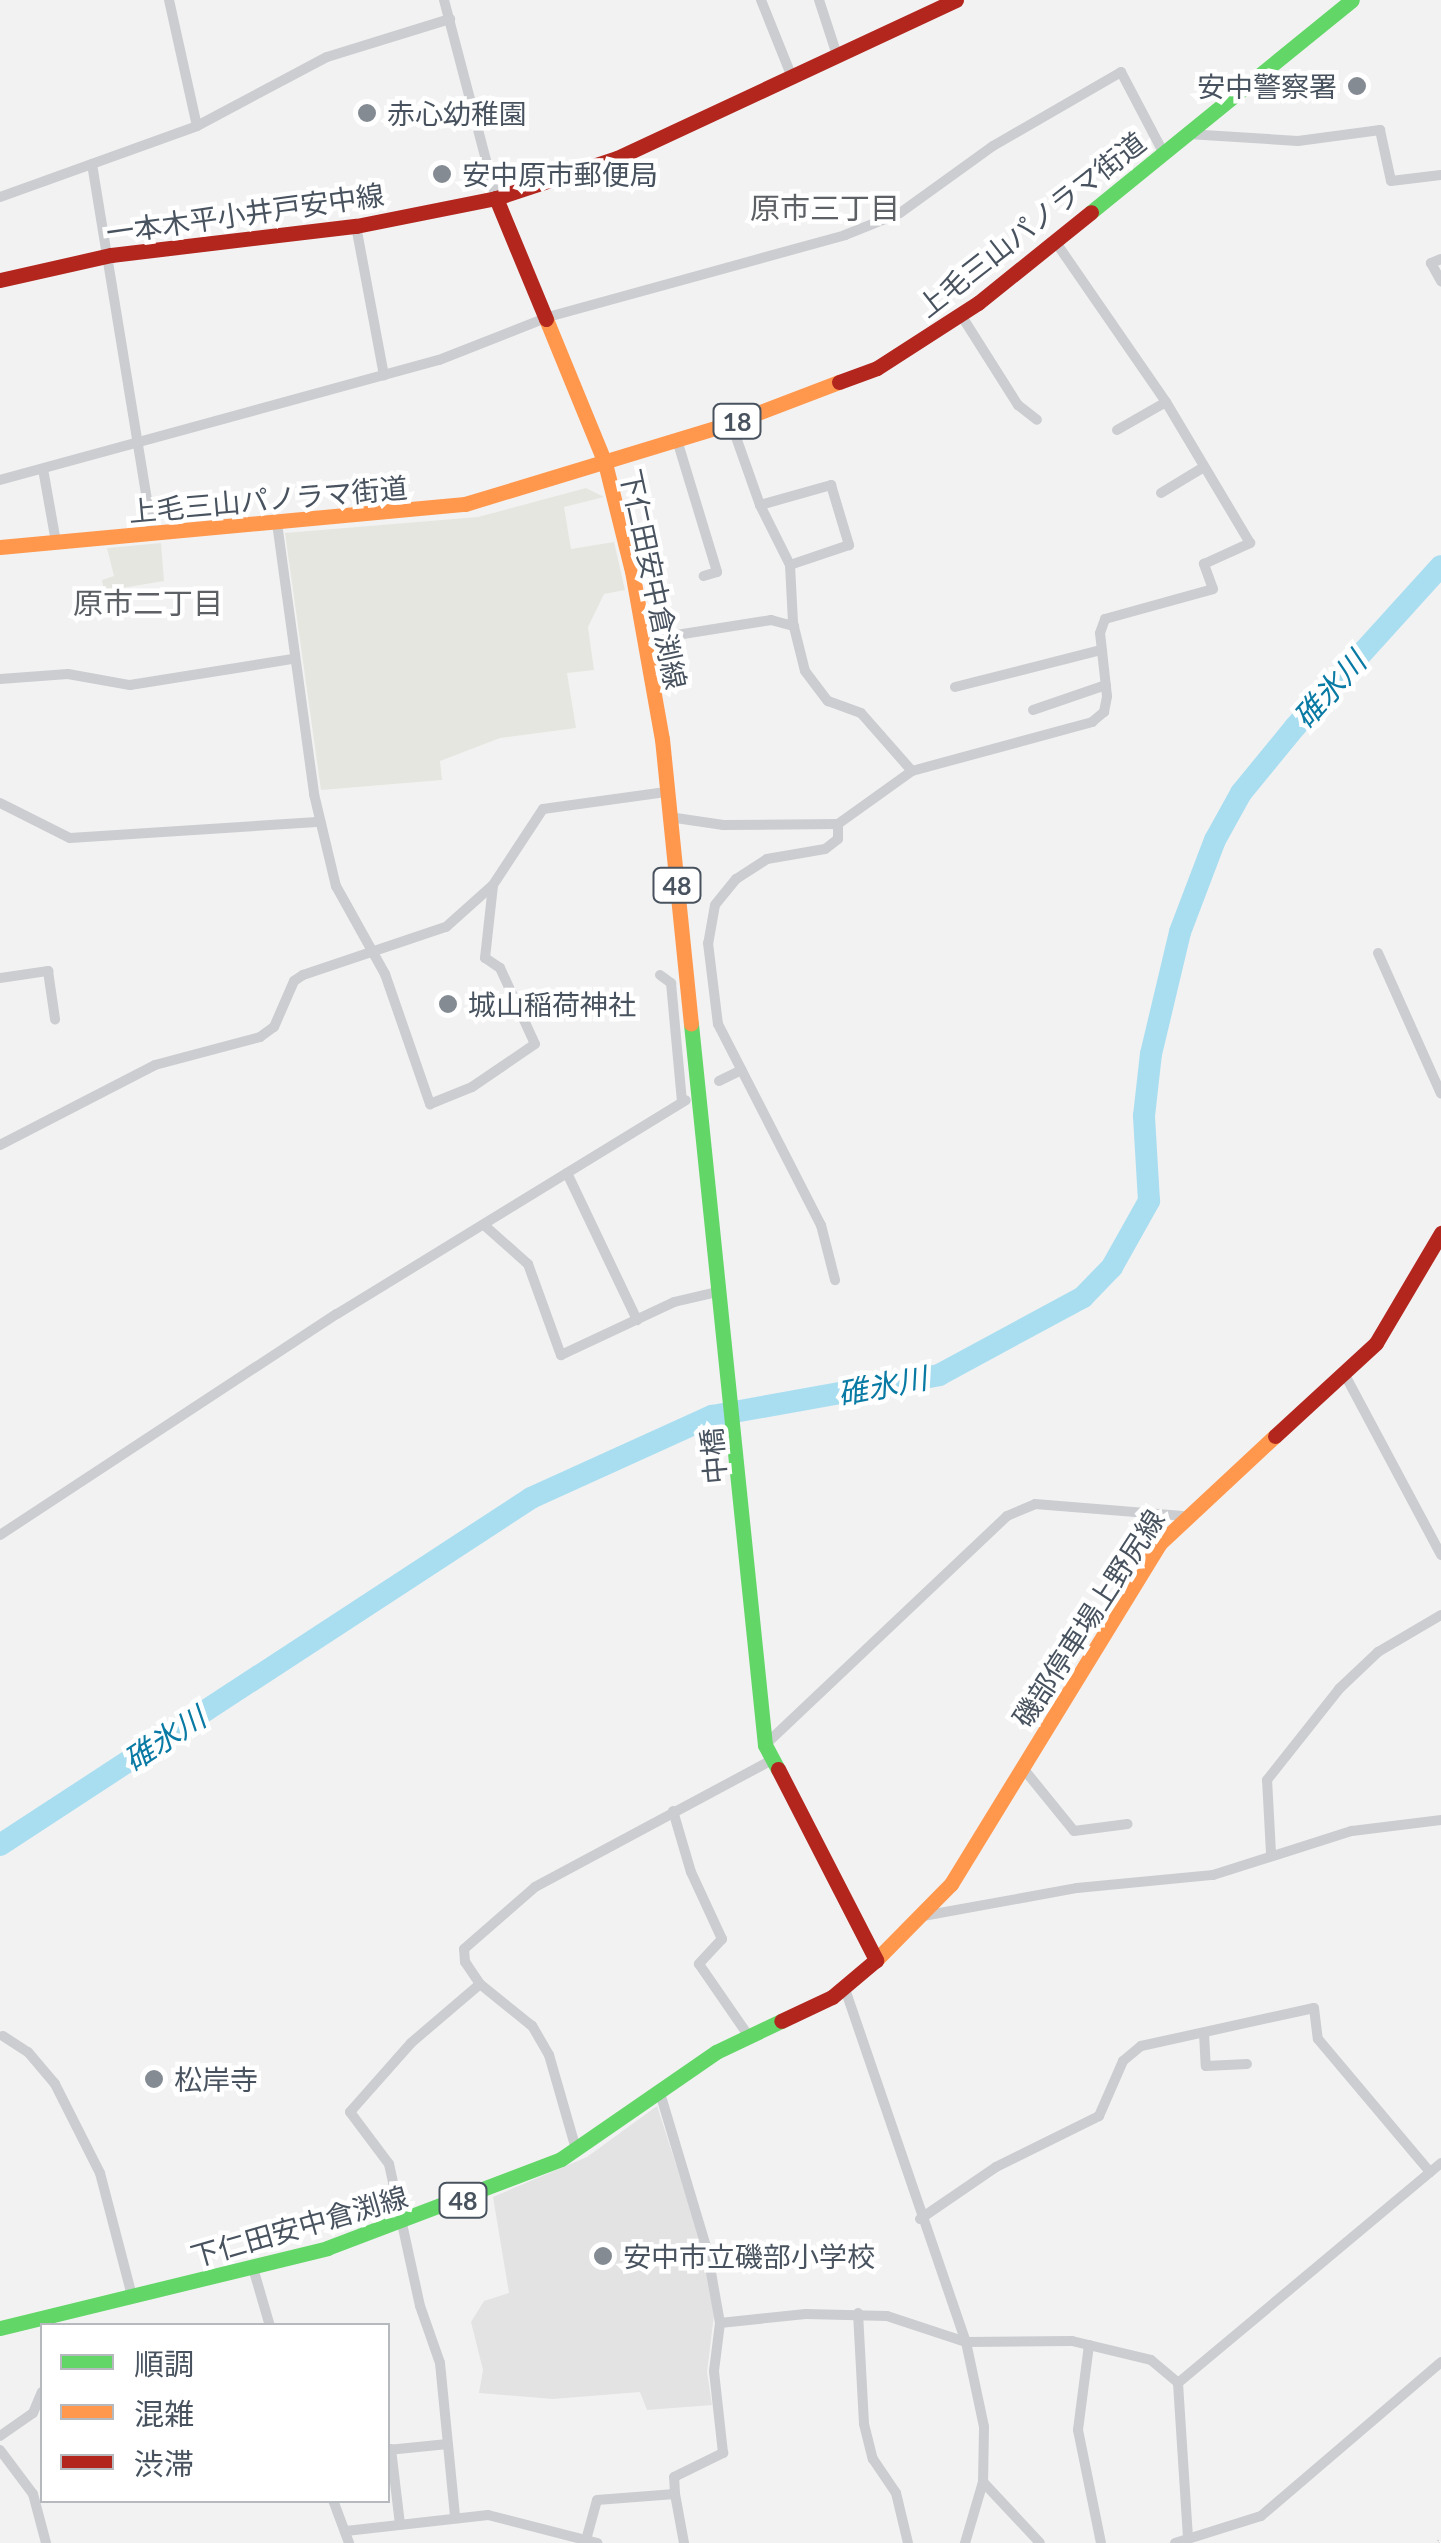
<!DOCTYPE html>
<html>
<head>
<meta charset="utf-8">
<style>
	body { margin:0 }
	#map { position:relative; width:1441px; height:2543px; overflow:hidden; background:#f2f2f2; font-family:Lato,"Noto Sans JP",sans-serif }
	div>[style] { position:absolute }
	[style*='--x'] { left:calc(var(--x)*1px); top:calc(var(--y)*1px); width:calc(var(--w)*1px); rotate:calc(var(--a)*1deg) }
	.commercial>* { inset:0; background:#e6e6e0 }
	.education>* { inset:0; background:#e4e3e4 }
	.river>* { height:22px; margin:-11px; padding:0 11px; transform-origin:11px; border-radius:11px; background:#a9def1 }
	.street>* { height:10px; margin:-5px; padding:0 5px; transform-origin:5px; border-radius:5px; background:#cbcdd0 }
	.fast>* { height:15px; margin:-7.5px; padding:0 7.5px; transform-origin:7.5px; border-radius:7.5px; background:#63d668 }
	.slow>* { height:15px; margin:-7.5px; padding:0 7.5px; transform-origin:7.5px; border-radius:7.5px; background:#ff974d }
	.jam>* { height:15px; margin:-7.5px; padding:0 7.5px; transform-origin:7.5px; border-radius:7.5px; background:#b3261e }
	.rail>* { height:8px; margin-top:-4px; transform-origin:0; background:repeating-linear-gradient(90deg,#fff 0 11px,#c7c8ca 0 22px); box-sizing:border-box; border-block:2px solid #c7c8ca }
	.dots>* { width:28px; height:28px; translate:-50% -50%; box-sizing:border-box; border:5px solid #fff; border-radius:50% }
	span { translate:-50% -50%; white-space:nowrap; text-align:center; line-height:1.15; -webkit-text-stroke:9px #fff; paint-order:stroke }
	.shield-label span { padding:2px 8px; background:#fff; border:2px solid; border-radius:8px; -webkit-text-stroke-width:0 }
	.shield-label { font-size:25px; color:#48535f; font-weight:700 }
	.poi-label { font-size:28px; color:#48535f }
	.right { translate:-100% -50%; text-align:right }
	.left { translate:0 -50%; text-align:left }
	.street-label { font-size:28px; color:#48535f }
	.neighbourhood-label { font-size:30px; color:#5d6166 }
	.water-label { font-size:30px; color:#087aa3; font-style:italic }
	.legend { position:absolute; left:40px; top:2323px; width:350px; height:180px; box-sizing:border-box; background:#fff; border:2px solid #b6babf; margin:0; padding:12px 18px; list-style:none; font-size:30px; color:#48535f }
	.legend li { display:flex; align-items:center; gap:20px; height:50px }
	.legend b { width:50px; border:2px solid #b6babf }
</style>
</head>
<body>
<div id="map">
	<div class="commercial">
		<i style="clip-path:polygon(586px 488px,604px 497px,564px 507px,571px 549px,614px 542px,625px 590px,604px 594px,588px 627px,594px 670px,567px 673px,576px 728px,500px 738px,440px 761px,442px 780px,321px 790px,285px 533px,478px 517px)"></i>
		<i style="clip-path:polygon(161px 543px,164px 581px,104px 591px,102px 580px,114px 576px,107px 548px)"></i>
	</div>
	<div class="education">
		<i style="clip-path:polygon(657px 2106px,704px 2251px,714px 2315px,707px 2372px,712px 2405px,647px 2410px,640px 2392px,553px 2399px,479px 2393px,483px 2370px,471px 2322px,484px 2301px,509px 2293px,493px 2197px,587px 2157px)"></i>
	</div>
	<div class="river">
		<i style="--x:0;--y:1845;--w:634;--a:-33.16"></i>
		<i style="--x:531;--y:1498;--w:199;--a:-24.4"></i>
		<i style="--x:712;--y:1416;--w:231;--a:-10.2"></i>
		<i style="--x:939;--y:1375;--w:164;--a:-28.4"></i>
		<i style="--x:1083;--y:1297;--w:42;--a:-46"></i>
		<i style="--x:1112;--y:1267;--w:76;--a:-60.7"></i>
		<i style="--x:1149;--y:1201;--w:85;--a:-93.4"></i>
		<i style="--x:1144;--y:1116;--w:62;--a:-83.6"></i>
		<i style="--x:1151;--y:1054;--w:125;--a:-76.6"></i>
		<i style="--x:1180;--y:932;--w:98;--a:-69.2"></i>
		<i style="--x:1215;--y:840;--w:54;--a:-61"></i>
		<i style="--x:1241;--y:793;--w:85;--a:-50.7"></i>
		<i style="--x:1295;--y:727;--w:217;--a:-47.8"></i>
	</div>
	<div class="street">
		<i style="--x:169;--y:0;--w:129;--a:77.5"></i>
		<i style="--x:444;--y:0;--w:205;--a:75.3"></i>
		<i style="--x:761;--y:0;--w:83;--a:68.1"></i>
		<i style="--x:819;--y:0;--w:58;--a:71.9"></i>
		<i style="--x:1188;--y:134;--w:110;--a:3.6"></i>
		<i style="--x:1298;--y:141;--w:83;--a:-7.6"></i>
		<i style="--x:1380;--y:130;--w:52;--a:77.8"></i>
		<i style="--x:1391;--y:181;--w:50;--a:-6.8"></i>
		<i style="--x:92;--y:164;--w:373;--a:80.7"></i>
		<i style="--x:0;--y:197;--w:209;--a:-19.8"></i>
		<i style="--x:197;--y:126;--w:147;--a:-28"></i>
		<i style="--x:327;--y:57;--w:129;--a:-17.2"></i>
		<i style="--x:356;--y:226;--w:152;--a:79.4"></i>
		<i style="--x:1441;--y:259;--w:11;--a:158"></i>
		<i style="--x:1431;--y:263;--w:21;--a:61"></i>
		<i style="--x:961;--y:315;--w:107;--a:57.7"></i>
		<i style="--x:1018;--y:405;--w:24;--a:38"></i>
		<i style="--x:731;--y:423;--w:87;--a:70.5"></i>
		<i style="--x:760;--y:505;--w:67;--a:63.4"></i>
		<i style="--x:790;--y:565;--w:58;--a:87"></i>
		<i style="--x:793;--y:623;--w:49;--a:76"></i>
		<i style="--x:805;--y:671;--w:38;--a:53"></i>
		<i style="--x:828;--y:701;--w:35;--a:20"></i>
		<i style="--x:861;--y:713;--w:77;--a:48.7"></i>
		<i style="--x:912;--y:771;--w:91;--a:144.4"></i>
		<i style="--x:1117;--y:430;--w:56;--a:-29.7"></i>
		<i style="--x:677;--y:440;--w:138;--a:73.1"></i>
		<i style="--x:717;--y:572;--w:14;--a:163"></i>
		<i style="--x:43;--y:469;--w:74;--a:79.9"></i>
		<i style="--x:0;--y:480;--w:455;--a:-15.3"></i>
		<i style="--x:439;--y:360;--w:117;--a:-21.5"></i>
		<i style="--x:548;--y:317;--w:308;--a:-15.4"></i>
		<i style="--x:845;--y:235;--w:59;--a:-21.8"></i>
		<i style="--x:900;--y:213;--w:115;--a:-35.8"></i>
		<i style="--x:993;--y:146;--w:148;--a:-30"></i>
		<i style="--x:1121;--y:72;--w:90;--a:62.3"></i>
		<i style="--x:1161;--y:493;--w:50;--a:-31.2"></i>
		<i style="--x:760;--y:505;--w:74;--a:-15.7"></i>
		<i style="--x:831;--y:485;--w:63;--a:73.3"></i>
		<i style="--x:849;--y:545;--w:62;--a:161.3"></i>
		<i style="--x:277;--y:523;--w:274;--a:82.2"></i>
		<i style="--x:314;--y:794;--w:95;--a:76.6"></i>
		<i style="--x:336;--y:886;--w:101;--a:60.9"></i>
		<i style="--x:385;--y:974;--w:138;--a:70.9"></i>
		<i style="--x:430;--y:1104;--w:45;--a:-22"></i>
		<i style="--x:472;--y:1087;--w:76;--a:-34.3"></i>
		<i style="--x:535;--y:1044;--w:84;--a:-114.7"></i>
		<i style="--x:500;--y:968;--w:18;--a:-146"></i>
		<i style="--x:485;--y:958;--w:73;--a:-83.7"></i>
		<i style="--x:645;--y:640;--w:128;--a:-9"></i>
		<i style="--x:771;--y:620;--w:24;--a:15"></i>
		<i style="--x:0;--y:679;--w:68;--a:-4.2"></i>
		<i style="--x:68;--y:674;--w:63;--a:10.1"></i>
		<i style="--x:130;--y:685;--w:165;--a:-9.1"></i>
		<i style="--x:955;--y:687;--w:151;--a:-14.2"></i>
		<i style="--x:1033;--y:710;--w:77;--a:-18.9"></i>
		<i style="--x:912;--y:771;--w:187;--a:-15.2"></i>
		<i style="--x:1092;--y:722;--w:16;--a:-40"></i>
		<i style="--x:1104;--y:712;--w:16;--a:-79"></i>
		<i style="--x:1107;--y:696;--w:63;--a:-96.3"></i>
		<i style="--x:1100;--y:633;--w:15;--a:-70"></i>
		<i style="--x:1105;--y:619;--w:112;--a:-15.5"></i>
		<i style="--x:1213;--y:589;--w:27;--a:-110"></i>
		<i style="--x:1204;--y:564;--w:51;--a:-24.5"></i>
		<i style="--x:1250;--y:543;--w:164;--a:-120.8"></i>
		<i style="--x:1166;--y:402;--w:196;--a:-124.6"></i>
		<i style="--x:0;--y:803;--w:78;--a:26.6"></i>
		<i style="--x:70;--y:838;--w:251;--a:-3.7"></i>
		<i style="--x:669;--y:817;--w:55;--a:8.4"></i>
		<i style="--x:723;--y:825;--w:115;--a:-0.5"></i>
		<i style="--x:838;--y:824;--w:15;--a:90"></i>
		<i style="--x:838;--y:839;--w:16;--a:142"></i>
		<i style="--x:825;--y:849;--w:59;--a:170.2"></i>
		<i style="--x:767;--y:859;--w:37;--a:147"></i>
		<i style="--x:736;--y:879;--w:33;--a:129"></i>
		<i style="--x:715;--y:905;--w:39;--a:100"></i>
		<i style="--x:708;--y:943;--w:82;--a:83"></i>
		<i style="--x:718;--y:1024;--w:226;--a:62.9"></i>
		<i style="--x:821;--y:1225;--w:57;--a:75.7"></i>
		<i style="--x:1378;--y:953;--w:154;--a:65.9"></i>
		<i style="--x:660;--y:975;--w:14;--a:36"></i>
		<i style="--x:671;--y:983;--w:119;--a:84.7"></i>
		<i style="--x:0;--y:978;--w:49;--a:-8.3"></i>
		<i style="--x:48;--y:971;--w:49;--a:81.7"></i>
		<i style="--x:719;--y:1081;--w:25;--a:-26"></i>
		<i style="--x:0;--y:1145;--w:174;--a:-27.3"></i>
		<i style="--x:155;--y:1065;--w:109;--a:-14.9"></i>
		<i style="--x:260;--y:1037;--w:17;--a:-36"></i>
		<i style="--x:274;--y:1027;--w:50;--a:-66.5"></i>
		<i style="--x:294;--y:981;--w:11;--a:-34"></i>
		<i style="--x:303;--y:975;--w:151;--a:-18.6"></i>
		<i style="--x:446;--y:927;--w:63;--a:-41.8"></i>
		<i style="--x:493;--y:885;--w:91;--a:-56.7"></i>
		<i style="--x:543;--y:809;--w:124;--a:-7.9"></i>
		<i style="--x:567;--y:1173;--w:163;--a:64.5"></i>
		<i style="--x:484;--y:1225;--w:59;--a:41.6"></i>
		<i style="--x:528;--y:1264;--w:97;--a:70.1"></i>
		<i style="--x:561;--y:1355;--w:125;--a:-25.1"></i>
		<i style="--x:674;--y:1302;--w:48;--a:-13.2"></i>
		<i style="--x:1345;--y:1375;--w:204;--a:61.9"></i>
		<i style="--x:0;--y:1535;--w:403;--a:-33.3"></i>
		<i style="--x:337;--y:1314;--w:409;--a:-31.5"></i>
		<i style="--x:766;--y:1744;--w:332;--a:-43.4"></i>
		<i style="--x:1007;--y:1516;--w:30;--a:-23"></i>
		<i style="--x:1035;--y:1504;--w:148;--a:4.6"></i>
		<i style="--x:1022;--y:1767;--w:82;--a:50.9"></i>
		<i style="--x:1074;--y:1831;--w:54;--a:-7.4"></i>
		<i style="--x:673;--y:1811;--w:64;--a:73.6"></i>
		<i style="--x:691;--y:1872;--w:74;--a:65.2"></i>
		<i style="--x:722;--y:1939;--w:34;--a:133"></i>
		<i style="--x:699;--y:1964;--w:86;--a:55.4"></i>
		<i style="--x:1271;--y:1853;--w:73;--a:-93.1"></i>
		<i style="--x:1267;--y:1780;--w:116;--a:-51.6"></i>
		<i style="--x:1339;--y:1689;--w:54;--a:-43.5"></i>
		<i style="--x:1378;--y:1652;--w:73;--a:-30.4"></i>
		<i style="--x:923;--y:1916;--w:157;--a:-10.3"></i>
		<i style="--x:1077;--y:1888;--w:137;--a:-5.5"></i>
		<i style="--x:1213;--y:1875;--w:146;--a:-17.6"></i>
		<i style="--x:1352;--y:1831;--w:90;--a:-7"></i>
		<i style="--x:845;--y:1989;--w:373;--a:71.1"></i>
		<i style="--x:966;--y:2342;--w:87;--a:78"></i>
		<i style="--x:984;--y:2427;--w:55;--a:91"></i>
		<i style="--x:983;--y:2482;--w:64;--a:106.4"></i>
		<i style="--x:1204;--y:2033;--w:33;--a:87"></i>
		<i style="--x:1206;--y:2066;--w:41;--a:-2.8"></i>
		<i style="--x:3;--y:2036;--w:30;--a:33"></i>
		<i style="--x:28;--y:2052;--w:42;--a:49.8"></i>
		<i style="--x:55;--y:2084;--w:100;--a:63.2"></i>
		<i style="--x:100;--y:2173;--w:127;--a:75.4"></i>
		<i style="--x:660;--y:2093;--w:164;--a:73.3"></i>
		<i style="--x:707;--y:2250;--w:74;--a:79.9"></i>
		<i style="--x:720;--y:2323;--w:86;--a:-6"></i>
		<i style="--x:806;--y:2314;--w:81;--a:1.4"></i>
		<i style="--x:887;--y:2316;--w:83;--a:18.2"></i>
		<i style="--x:966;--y:2342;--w:106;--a:-0.5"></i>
		<i style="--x:1072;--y:2341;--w:81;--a:13.5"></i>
		<i style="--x:1151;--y:2360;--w:35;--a:40"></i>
		<i style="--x:1178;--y:2383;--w:153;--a:86.3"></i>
		<i style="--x:576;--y:2149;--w:98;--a:-106"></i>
		<i style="--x:549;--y:2055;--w:34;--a:-120"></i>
		<i style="--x:532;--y:2026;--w:67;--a:-141.1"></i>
		<i style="--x:480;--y:1984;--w:27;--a:-124"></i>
		<i style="--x:465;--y:1962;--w:13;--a:-94"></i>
		<i style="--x:464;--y:1949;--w:94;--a:-41.1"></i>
		<i style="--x:535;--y:1887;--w:267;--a:-28.2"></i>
		<i style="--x:920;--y:2219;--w:92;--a:-34.4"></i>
		<i style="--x:996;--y:2167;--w:115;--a:-26.3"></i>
		<i style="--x:1099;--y:2116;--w:60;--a:-66.4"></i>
		<i style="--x:1123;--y:2061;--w:23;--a:-40"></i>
		<i style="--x:1141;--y:2046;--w:177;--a:-12.4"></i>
		<i style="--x:1314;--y:2008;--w:31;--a:83"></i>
		<i style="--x:1318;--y:2039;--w:174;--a:49.9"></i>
		<i style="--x:253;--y:2268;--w:60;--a:73.7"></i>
		<i style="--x:858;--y:2313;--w:111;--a:86.9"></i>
		<i style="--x:864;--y:2424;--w:36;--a:76"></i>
		<i style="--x:873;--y:2459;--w:41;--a:55.9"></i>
		<i style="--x:896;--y:2493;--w:51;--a:76.5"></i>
		<i style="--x:1089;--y:2345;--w:86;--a:97.4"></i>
		<i style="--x:1078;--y:2430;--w:115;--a:78.5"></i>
		<i style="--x:1178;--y:2383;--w:343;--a:-39.9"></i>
		<i style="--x:0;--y:2436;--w:40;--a:-34.9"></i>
		<i style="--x:33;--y:2413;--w:23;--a:-67"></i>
		<i style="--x:391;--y:2449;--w:76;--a:83.2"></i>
		<i style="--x:0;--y:2450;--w:55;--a:53.1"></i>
		<i style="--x:33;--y:2494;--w:51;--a:75.1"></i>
		<i style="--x:388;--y:2450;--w:60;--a:-5.7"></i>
		<i style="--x:983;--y:2482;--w:83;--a:46.9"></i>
		<i style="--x:675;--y:2494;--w:50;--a:79.6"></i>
		<i style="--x:333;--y:2500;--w:46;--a:69.6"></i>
		<i style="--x:455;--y:2516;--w:154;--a:-95.6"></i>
		<i style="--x:440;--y:2363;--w:60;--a:-109.3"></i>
		<i style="--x:420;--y:2306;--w:145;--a:-102.3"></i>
		<i style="--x:389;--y:2164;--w:65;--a:-126.9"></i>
		<i style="--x:350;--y:2112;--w:92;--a:-48.5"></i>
		<i style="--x:411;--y:2043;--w:91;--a:-40.5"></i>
		<i style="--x:346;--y:2531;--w:143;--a:-6.4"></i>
		<i style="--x:488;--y:2515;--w:113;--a:14.4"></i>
		<i style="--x:586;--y:2540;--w:41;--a:-74.6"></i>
		<i style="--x:597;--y:2500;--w:78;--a:-4.4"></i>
		<i style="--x:675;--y:2494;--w:17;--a:-93"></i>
		<i style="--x:674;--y:2477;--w:55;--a:-26.1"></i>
		<i style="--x:723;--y:2453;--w:82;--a:-96.3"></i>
		<i style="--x:714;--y:2371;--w:48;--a:-82.9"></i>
		<i style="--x:1175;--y:2543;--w:90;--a:-17.4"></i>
		<i style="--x:1261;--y:2516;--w:237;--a:-40.5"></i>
	</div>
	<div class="fast">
		<i style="--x:1091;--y:212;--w:336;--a:-39.1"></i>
		<i style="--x:691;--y:1024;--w:725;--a:84.14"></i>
		<i style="--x:765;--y:1745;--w:27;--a:62"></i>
		<i style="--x:0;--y:2328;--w:337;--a:-13.7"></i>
		<i style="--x:327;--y:2248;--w:250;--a:-20.8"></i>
		<i style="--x:561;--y:2159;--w:188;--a:-34.6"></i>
		<i style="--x:716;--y:2052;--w:72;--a:-25.5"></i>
	</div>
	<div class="slow">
		<i style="--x:546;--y:319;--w:156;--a:67.7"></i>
		<i style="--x:605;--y:463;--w:111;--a:76"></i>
		<i style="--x:632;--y:571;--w:171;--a:79.9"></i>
		<i style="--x:662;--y:739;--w:286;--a:84.2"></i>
		<i style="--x:0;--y:547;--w:467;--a:-5.3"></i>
		<i style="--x:465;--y:504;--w:278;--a:-16.9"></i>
		<i style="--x:731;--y:423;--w:116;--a:-20.8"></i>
		<i style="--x:876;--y:1960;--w:107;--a:-45.4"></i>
		<i style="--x:951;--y:1884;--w:399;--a:-58.5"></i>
		<i style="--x:1159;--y:1544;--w:158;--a:-43"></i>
	</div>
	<div class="jam">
		<i style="--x:0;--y:280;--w:114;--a:-12.7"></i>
		<i style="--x:111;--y:255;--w:247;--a:-6.8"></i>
		<i style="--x:356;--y:226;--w:143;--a:-11.3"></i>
		<i style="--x:546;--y:319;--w:131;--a:-112.5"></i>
		<i style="--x:496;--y:198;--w:127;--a:-18.3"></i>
		<i style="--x:617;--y:158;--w:374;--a:-25"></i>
		<i style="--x:839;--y:382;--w:40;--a:-20.2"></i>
		<i style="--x:877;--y:368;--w:120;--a:-32.8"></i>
		<i style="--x:978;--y:303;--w:145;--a:-38.8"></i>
		<i style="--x:1275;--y:1436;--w:137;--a:-42.6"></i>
		<i style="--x:1376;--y:1343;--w:128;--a:-59.4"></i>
		<i style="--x:778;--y:1769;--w:215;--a:62.8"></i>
		<i style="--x:876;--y:1960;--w:57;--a:139.9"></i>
		<i style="--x:832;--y:1997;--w:56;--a:154.8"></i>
	</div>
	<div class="rail">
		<i style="--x:1440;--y:2543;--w:1;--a:-45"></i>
	</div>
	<div class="dots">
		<i style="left:1357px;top:86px;background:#848b92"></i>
		<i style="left:367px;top:113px;background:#848b92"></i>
		<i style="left:442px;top:174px;background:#848b92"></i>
		<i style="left:448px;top:1004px;background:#848b92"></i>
		<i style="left:154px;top:2079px;background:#848b92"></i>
		<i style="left:603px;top:2256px;background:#848b92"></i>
	</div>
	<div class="shield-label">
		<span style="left:737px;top:421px">18</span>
		<span style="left:677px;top:885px">48</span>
		<span style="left:463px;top:2200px">48</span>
	</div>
	<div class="poi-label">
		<span class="right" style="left:1337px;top:86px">安中警察署</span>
		<span class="left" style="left:387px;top:113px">赤心幼稚園</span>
		<span class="left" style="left:462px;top:174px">安中原市郵便局</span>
		<span class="left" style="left:468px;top:1004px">城山稲荷神社</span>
		<span class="left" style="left:174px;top:2079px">松岸寺</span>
		<span class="left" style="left:623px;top:2256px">安中市立磯部小学校</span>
	</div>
	<div class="street-label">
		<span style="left:245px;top:213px;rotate:-8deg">一本木平小井戸安中線</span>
		<span style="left:1031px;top:224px;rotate:-38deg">上毛三山パノラマ街道</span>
		<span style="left:268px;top:499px;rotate:-5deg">上毛三山パノラマ街道</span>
		<span style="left:654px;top:579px;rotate:78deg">下仁田安中倉渕線</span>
		<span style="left:713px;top:1456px;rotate:-95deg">中橋</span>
		<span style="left:1088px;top:1618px;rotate:-57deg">磯部停車場上野尻線</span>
		<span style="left:299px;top:2226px;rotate:-16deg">下仁田安中倉渕線</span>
	</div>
	<div class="neighbourhood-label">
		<span style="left:825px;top:207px">原市三丁目</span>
		<span style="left:148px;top:602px">原市二丁目</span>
	</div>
	<div class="water-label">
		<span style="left:1329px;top:689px;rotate:-48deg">碓氷川</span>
		<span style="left:882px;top:1385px;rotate:-11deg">碓氷川</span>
		<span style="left:164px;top:1738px;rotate:-33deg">碓氷川</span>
	</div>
	<ul class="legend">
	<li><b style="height:12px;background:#63d668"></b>順調</li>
	<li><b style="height:12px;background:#ff974d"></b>混雑</li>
	<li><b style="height:12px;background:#b3261e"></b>渋滞</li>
	</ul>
</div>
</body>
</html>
